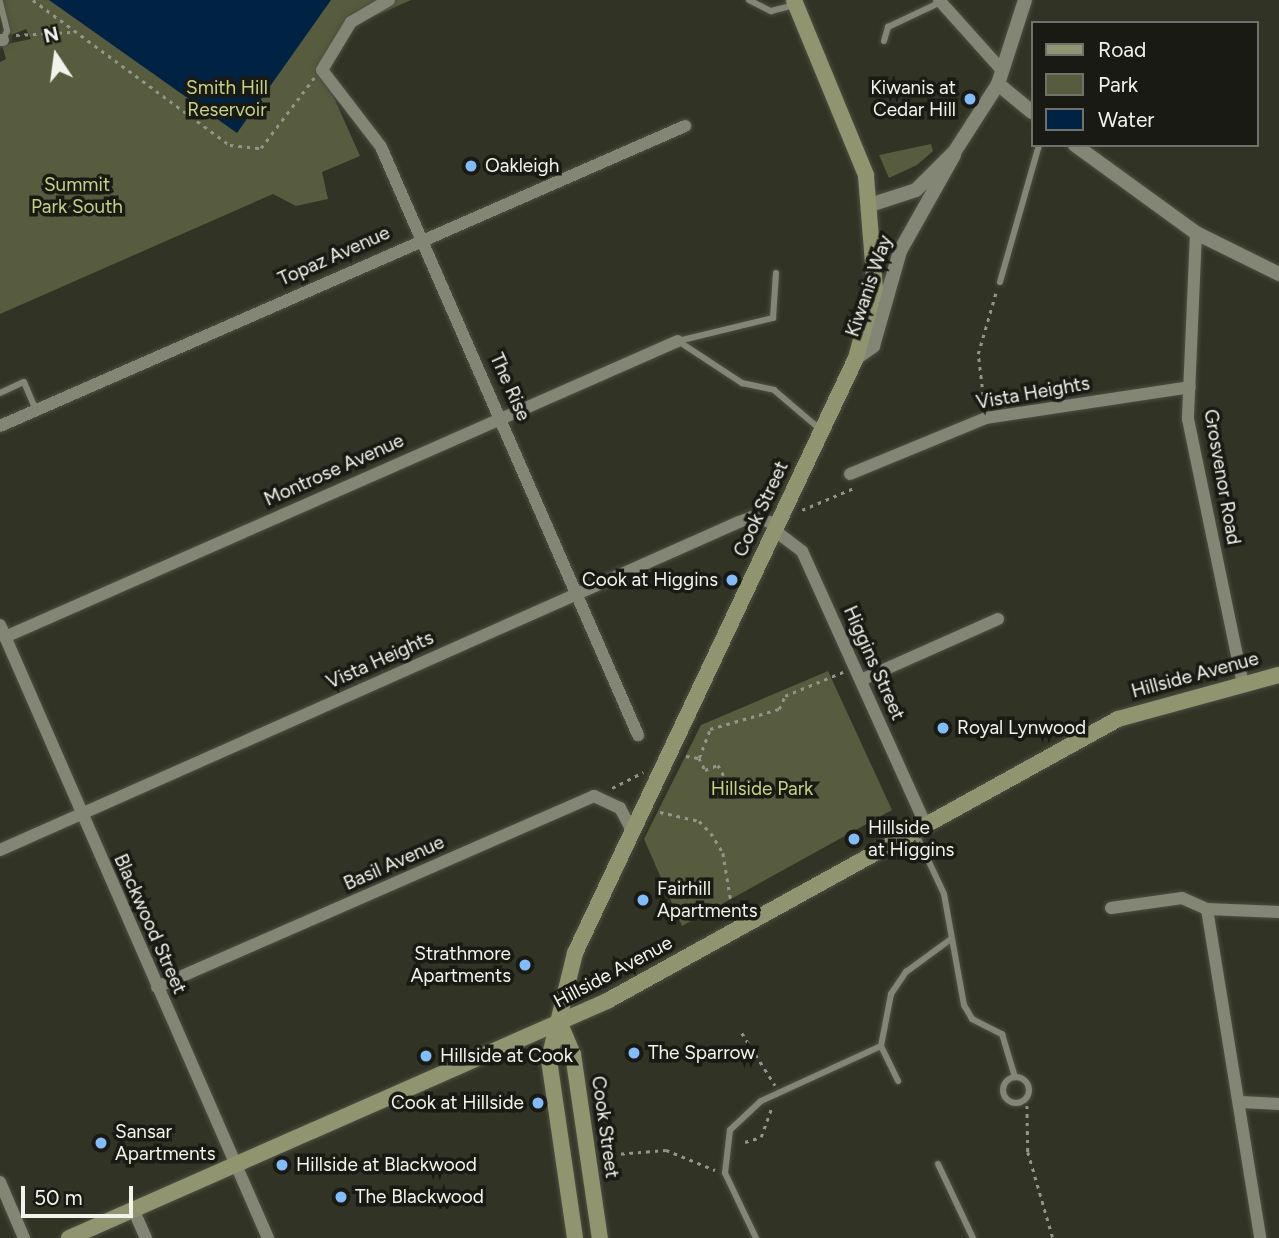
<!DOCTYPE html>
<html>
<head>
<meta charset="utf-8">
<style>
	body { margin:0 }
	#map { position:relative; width:1279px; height:1238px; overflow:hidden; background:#313325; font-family:Figtree,sans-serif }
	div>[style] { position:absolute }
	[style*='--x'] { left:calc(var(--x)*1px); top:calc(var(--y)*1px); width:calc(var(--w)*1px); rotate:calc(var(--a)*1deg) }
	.green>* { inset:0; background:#575c3e }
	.water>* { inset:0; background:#012343 }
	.path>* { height:2.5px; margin-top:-1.25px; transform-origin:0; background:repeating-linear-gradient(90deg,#94958a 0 3.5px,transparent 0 8.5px) }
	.roads { filter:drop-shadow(0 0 2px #4d4f42) drop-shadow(0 0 2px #4d4f42) }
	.service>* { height:6px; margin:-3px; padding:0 3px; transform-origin:3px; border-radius:3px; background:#838675 }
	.service>.ring { margin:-3px; padding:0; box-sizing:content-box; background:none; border:6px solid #838675; border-radius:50% }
	.minor>* { height:12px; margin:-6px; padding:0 6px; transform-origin:6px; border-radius:6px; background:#838675 }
	.tertiary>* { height:14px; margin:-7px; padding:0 7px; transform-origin:7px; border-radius:7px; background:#838675 }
	.secondary>* { height:16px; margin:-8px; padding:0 8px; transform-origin:8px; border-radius:8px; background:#909570 }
	.dots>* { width:19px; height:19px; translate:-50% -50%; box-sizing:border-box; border:4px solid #191a14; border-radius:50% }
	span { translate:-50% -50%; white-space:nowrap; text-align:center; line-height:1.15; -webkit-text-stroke:7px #191a14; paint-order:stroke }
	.park-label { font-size:19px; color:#c8d284 }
	.poi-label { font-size:19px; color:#f2f3ea }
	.right { translate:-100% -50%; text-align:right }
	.left { translate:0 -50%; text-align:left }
	.street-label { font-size:19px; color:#f2f3ea }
	.legend { position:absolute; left:1031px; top:21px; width:228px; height:126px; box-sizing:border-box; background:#191a14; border:2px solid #70716a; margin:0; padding:9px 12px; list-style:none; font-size:21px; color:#f2f3ea }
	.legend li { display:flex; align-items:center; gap:14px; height:35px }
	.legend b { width:35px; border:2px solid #70716a }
	.north { position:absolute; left:21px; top:21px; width:70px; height:70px; -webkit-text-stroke:5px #191a14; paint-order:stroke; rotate:347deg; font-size:19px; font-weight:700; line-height:28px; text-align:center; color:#f2f3ea }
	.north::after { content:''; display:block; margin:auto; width:24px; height:32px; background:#f2f3ea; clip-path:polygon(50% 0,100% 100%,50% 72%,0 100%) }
	.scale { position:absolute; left:21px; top:1186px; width:112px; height:32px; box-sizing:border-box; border:4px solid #f2f3ea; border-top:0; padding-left:9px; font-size:21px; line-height:24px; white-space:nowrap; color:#f2f3ea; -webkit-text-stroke:5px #191a14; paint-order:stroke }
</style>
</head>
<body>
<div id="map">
	<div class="green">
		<i style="clip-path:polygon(0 0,411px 0,347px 28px,320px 66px,360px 156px,322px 172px,328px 199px,296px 206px,273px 194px,0 314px,0 62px,6px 59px,2px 45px,31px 39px,26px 29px,11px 35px)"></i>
		<i style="clip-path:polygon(931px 144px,933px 151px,917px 165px,889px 178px,879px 155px)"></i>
		<i style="clip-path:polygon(828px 671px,892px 810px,682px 926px,644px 839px,701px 725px)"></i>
	</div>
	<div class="water">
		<i style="clip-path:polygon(49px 0,331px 0,237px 133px)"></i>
	</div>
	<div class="path">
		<i style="--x:33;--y:0;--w:245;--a:36.4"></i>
		<i style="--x:230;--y:145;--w:31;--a:6"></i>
		<i style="--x:261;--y:148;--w:88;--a:-52.9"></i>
		<i style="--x:16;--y:35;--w:56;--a:-3.1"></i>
		<i style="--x:984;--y:404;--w:50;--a:-96.8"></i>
		<i style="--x:978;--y:354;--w:65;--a:-73.8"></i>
		<i style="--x:802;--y:510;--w:56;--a:-22.9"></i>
		<i style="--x:686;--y:756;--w:13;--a:9"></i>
		<i style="--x:699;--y:758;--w:13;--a:63"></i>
		<i style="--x:705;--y:770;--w:14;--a:-21"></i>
		<i style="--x:718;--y:765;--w:35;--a:61"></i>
		<i style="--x:699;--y:758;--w:31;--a:-69"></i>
		<i style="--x:710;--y:729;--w:72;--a:-16.2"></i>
		<i style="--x:779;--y:709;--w:14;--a:-65"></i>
		<i style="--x:785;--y:696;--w:63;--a:-22.5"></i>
		<i style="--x:612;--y:788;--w:35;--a:-27"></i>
		<i style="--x:660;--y:812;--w:40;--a:13"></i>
		<i style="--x:699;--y:821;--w:17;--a:45"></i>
		<i style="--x:711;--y:833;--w:23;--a:59"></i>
		<i style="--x:723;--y:853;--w:55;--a:80.5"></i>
		<i style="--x:742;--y:1033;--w:62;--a:57.6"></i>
		<i style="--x:1027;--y:1097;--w:55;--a:89"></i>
		<i style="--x:1028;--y:1152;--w:90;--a:73.8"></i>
		<i style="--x:745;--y:1142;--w:17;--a:-17"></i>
		<i style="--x:761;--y:1137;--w:33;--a:-70"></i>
		<i style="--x:604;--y:1155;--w:62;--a:-4.6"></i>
		<i style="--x:666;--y:1150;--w:53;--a:22.2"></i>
	</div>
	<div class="roads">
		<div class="service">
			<i style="--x:749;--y:0;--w:25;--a:27"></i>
			<i style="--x:771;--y:11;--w:25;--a:-14"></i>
			<i style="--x:0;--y:2;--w:30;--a:76"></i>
			<i style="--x:7;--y:31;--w:10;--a:114"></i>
			<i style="--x:884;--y:41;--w:15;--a:-74"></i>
			<i style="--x:888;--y:27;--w:59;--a:-25.3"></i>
			<i style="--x:1000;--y:282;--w:142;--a:-74.1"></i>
			<i style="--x:678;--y:341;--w:77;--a:33.3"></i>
			<i style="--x:742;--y:383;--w:33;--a:12"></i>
			<i style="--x:774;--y:390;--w:62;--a:40.4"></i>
			<i style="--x:678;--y:341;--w:98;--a:-13.6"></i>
			<i style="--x:773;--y:318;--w:45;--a:-86.2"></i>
			<i style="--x:0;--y:393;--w:26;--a:-25"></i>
			<i style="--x:24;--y:382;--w:30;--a:67"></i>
			<i style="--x:915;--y:832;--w:68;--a:64.9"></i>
			<i style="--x:944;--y:894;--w:113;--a:79.8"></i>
			<i style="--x:964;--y:1005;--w:16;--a:60"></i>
			<i style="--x:972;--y:1019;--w:34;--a:27"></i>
			<i style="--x:1002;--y:1034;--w:45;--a:73.2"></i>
			<i style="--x:881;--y:1046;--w:39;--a:64"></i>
			<i class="ring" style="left:1003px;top:1077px;width:20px;height:20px"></i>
			<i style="--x:938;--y:1164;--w:82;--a:64.7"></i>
			<i style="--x:756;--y:1238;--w:72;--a:-115.5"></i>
			<i style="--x:725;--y:1173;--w:43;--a:-83.4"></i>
			<i style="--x:730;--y:1130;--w:42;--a:-43.1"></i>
			<i style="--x:761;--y:1101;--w:132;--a:-24.6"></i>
			<i style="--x:881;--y:1046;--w:53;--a:-79.1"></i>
			<i style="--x:891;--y:994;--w:27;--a:-56"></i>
			<i style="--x:906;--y:972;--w:56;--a:-36.3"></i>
		</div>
		<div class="minor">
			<i style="--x:389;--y:0;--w:44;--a:149.9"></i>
			<i style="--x:351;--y:22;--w:56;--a:121.1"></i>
			<i style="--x:322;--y:70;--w:97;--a:52.5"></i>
			<i style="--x:381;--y:147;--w:642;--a:66.39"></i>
			<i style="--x:939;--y:0;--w:93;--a:48.1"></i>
			<i style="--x:0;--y:40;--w:3;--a:0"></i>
			<i style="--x:1196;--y:233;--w:186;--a:92.5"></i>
			<i style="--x:1188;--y:419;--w:271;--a:78.3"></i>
			<i style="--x:0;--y:426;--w:748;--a:-23.65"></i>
			<i style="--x:850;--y:474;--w:147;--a:-22.4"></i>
			<i style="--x:986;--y:418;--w:206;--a:-8.6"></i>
			<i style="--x:774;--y:530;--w:35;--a:37"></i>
			<i style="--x:802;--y:551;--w:299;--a:65.7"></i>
			<i style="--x:0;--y:625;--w:669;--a:66.39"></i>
			<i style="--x:5;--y:637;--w:735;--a:-23.74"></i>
			<i style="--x:861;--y:680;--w:150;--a:-24"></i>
			<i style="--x:0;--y:850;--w:809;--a:-23.93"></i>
			<i style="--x:739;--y:522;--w:14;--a:-21"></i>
			<i style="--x:752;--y:517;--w:26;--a:16"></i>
			<i style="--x:1111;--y:908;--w:72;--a:-8"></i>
			<i style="--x:1182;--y:898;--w:27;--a:24"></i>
			<i style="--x:1207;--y:909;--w:72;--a:2.4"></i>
			<i style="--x:1207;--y:909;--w:333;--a:80.8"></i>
			<i style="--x:157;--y:987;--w:477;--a:-23.6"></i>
			<i style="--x:594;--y:796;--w:29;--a:25"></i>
			<i style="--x:620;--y:808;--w:26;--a:62"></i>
			<i style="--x:1241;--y:1102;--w:38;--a:3"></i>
			<i style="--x:0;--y:1182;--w:61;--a:66.8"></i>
			<i style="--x:133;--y:1209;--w:32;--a:66"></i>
		</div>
		<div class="tertiary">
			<i style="--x:998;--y:84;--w:44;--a:39.5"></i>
			<i style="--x:1075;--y:145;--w:150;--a:36"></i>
			<i style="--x:1196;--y:233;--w:93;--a:26.3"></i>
			<i style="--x:873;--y:204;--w:45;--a:-18"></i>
			<i style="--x:916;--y:190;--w:55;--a:-45"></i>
			<i style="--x:955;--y:151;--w:80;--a:-57.3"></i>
			<i style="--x:998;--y:84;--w:88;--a:-72.2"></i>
			<i style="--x:856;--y:358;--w:21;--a:-35"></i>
			<i style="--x:873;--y:346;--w:99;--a:-74.1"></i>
			<i style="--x:900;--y:251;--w:110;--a:-60.6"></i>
		</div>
		<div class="secondary">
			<i style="--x:560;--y:1024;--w:33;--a:67"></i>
			<i style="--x:573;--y:1054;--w:186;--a:81.7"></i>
			<i style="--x:69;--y:1238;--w:588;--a:-23.77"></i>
			<i style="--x:607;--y:1001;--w:584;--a:-28.89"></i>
			<i style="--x:1118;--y:719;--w:167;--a:-15.3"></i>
			<i style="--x:575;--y:1238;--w:181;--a:-98.3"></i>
			<i style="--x:549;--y:1059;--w:109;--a:-76.2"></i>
			<i style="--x:575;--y:953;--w:658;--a:-64.72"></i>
			<i style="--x:856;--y:358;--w:73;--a:-74.8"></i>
			<i style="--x:875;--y:288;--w:113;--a:-94.6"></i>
			<i style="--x:866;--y:175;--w:189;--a:-112.4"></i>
		</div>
	</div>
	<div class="dots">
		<i style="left:970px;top:99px;background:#82bcfa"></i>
		<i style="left:471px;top:166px;background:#82bcfa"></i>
		<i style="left:732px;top:580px;background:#82bcfa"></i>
		<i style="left:943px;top:728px;background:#82bcfa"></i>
		<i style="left:854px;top:839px;background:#82bcfa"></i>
		<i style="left:643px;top:900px;background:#82bcfa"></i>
		<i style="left:525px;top:965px;background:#82bcfa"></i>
		<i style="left:634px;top:1053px;background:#82bcfa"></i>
		<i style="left:426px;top:1056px;background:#82bcfa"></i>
		<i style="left:538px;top:1103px;background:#82bcfa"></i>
		<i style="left:101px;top:1143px;background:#82bcfa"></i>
		<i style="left:282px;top:1165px;background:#82bcfa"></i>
		<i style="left:341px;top:1197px;background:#82bcfa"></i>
	</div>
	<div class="park-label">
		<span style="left:227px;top:99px">Smith Hill<br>Reservoir</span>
		<span style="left:77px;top:196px">Summit<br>Park South</span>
		<span style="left:762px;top:789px">Hillside Park</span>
	</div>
	<div class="poi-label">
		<span class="right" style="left:956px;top:99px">Kiwanis at<br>Cedar Hill</span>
		<span class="left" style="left:485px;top:166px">Oakleigh</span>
		<span class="right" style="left:718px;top:580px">Cook at Higgins</span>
		<span class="left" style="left:957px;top:728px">Royal Lynwood</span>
		<span class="left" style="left:868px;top:839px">Hillside<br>at Higgins</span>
		<span class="left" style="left:657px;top:900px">Fairhill<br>Apartments</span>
		<span class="right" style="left:511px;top:965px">Strathmore<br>Apartments</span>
		<span class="left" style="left:648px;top:1053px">The Sparrow</span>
		<span class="left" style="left:440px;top:1056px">Hillside at Cook</span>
		<span class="right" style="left:524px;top:1103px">Cook at Hillside</span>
		<span class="left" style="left:115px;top:1143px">Sansar<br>Apartments</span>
		<span class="left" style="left:296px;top:1165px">Hillside at Blackwood</span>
		<span class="left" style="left:355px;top:1197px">The Blackwood</span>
	</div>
	<div class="street-label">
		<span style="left:334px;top:256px;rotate:-24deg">Topaz Avenue</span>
		<span style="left:869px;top:286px;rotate:-71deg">Kiwanis Way</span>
		<span style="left:510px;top:387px;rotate:66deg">The Rise</span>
		<span style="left:1033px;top:393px;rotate:-10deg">Vista Heights</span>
		<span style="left:334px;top:470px;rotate:-24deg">Montrose Avenue</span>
		<span style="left:1222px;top:477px;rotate:80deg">Grosvenor Road</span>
		<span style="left:761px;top:509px;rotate:-65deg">Cook Street</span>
		<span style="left:380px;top:660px;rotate:-24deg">Vista Heights</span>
		<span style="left:874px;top:663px;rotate:66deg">Higgins Street</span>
		<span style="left:1195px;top:675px;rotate:-15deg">Hillside Avenue</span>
		<span style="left:394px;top:863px;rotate:-24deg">Basil Avenue</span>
		<span style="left:150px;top:924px;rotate:66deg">Blackwood Street</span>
		<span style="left:613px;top:972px;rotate:-28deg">Hillside Avenue</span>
		<span style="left:605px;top:1127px;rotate:82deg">Cook Street</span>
	</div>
	<ul class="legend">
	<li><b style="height:9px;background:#909570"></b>Road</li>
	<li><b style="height:19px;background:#575c3e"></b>Park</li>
	<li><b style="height:19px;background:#012343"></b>Water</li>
	</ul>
	<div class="north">N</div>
	<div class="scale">50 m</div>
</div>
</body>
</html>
